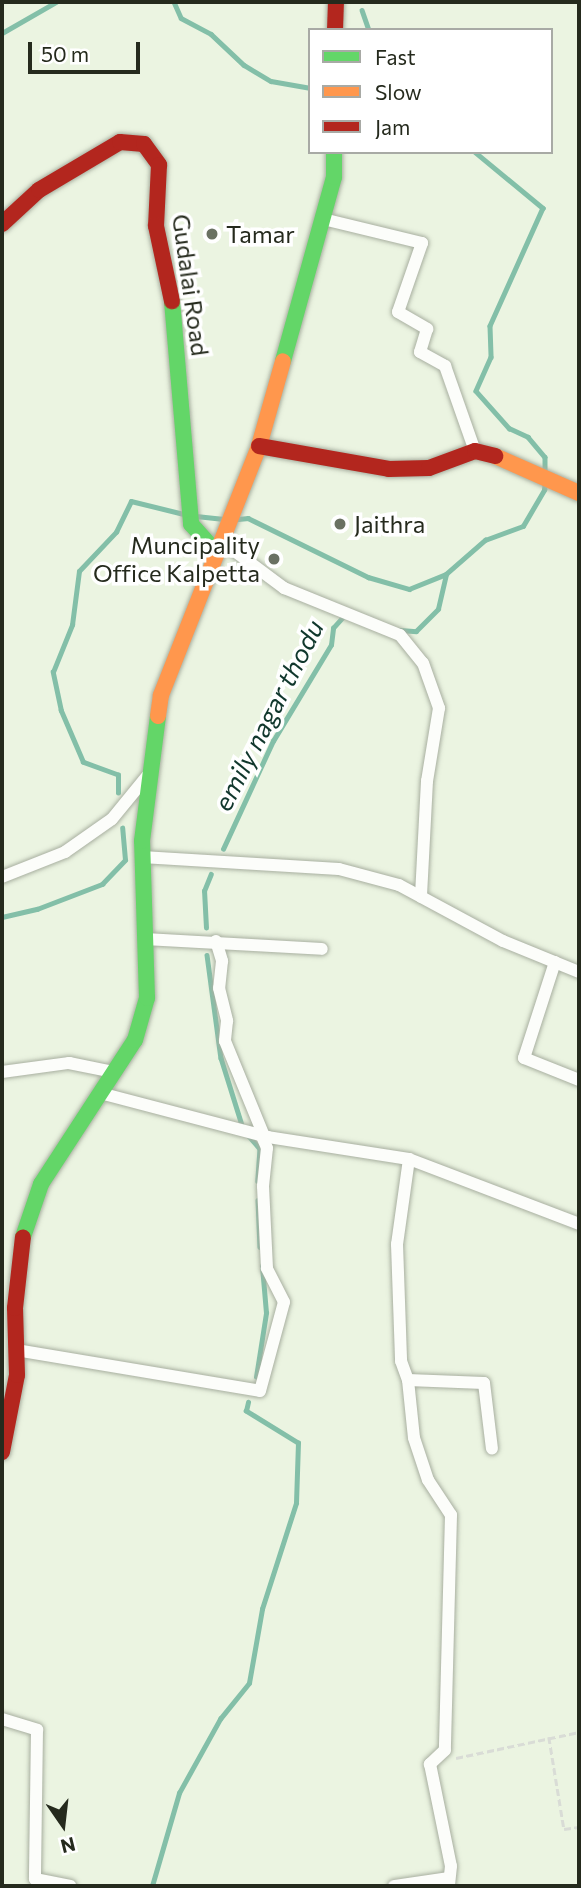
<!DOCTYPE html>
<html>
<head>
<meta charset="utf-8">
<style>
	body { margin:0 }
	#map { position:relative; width:581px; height:1888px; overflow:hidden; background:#ebf4e1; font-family:Commissioner,sans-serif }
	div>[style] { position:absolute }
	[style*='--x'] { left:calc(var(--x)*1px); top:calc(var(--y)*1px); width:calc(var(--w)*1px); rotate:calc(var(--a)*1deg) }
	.stream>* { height:4.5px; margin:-2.25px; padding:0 2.25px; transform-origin:2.25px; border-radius:2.25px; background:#83bfa8 }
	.path>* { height:2.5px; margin-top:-1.25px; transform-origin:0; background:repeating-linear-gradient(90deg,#d9dcd6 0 7px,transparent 0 10.5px) }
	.roads { filter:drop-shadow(0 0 2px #a8afa0) drop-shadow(0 0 2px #a8afa0) }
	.street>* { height:12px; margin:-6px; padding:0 6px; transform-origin:6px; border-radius:6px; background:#fcfdfa }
	.fast>* { height:16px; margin:-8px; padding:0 8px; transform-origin:8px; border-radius:8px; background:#63d668 }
	.slow>* { height:16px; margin:-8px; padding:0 8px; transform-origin:8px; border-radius:8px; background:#ff974d }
	.jam>* { height:16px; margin:-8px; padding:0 8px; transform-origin:8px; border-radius:8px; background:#b3261e }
	.dots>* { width:19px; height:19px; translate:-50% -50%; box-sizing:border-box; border:4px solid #fff; border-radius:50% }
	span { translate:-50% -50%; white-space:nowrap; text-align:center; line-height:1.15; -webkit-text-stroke:7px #fff; paint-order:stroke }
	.poi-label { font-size:24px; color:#252a1d }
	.left { translate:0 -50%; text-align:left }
	.right { translate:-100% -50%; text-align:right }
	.street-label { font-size:24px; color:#252a1d }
	.water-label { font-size:26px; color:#10372c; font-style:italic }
	.frame { position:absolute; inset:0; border:4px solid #252a1d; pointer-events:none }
	.legend { position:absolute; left:308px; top:28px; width:245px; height:126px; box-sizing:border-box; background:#fff; border:2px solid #a8aaa5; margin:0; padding:9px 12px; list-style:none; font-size:21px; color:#252a1d }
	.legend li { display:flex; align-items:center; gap:14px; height:35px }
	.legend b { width:35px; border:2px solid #a8aaa5 }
	.north { position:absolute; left:28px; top:1790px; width:70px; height:70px; -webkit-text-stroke:5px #fff; paint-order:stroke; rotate:166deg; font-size:19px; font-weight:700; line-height:28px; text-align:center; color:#252a1d }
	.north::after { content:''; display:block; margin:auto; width:24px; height:32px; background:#252a1d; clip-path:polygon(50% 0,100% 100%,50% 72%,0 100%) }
	.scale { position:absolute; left:28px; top:42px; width:112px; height:32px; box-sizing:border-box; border:4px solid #252a1d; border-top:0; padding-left:9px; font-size:21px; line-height:24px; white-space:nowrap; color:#252a1d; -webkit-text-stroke:5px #fff; paint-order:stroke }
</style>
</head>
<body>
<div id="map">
	<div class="stream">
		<i style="--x:174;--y:2;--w:17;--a:66"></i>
		<i style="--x:181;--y:18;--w:34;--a:28"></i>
		<i style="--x:211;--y:34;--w:45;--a:43.2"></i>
		<i style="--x:244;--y:65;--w:31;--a:31"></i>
		<i style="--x:271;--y:81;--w:40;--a:10"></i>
		<i style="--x:362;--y:10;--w:21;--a:71"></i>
		<i style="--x:2;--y:33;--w:62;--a:-29.9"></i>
		<i style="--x:475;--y:152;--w:88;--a:39.5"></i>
		<i style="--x:543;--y:208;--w:129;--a:114.2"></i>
		<i style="--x:490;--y:326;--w:31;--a:88"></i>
		<i style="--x:491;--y:357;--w:37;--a:114"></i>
		<i style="--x:476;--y:391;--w:50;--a:48.3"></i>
		<i style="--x:509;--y:428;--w:21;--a:25"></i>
		<i style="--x:528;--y:437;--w:26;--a:50"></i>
		<i style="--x:545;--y:457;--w:15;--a:90"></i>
		<i style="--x:196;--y:516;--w:30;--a:6"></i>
		<i style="--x:238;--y:519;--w:10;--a:-6"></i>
		<i style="--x:248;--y:518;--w:134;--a:26.2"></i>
		<i style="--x:368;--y:577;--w:43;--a:16.3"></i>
		<i style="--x:409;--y:589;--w:40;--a:-22"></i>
		<i style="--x:446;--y:574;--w:52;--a:-41.1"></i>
		<i style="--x:485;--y:540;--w:40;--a:-20.2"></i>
		<i style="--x:523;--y:526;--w:42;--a:-59.7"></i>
		<i style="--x:544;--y:490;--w:9;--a:-84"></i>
		<i style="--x:400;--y:630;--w:16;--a:4"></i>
		<i style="--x:416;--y:631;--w:31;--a:-45"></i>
		<i style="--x:438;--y:609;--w:35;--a:-77"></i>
		<i style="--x:118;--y:793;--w:18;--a:-90"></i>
		<i style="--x:118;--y:775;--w:37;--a:-160"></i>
		<i style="--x:83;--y:762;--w:56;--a:-113.3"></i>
		<i style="--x:61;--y:711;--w:40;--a:-102"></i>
		<i style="--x:53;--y:672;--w:51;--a:-68"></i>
		<i style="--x:72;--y:625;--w:54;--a:-82.6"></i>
		<i style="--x:79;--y:571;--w:54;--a:-46.5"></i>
		<i style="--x:116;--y:532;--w:34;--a:-64"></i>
		<i style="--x:131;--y:501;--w:55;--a:13.8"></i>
		<i style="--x:223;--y:849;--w:119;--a:-65.2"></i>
		<i style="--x:273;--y:741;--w:112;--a:-58.9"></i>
		<i style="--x:331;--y:645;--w:17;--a:-83"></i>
		<i style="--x:333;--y:628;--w:13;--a:-48"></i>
		<i style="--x:2;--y:917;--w:36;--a:-13"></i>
		<i style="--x:37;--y:909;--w:70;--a:-21"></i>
		<i style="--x:102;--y:884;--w:33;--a:-46"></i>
		<i style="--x:125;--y:860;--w:32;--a:-95"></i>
		<i style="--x:206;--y:928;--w:37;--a:-93"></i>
		<i style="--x:204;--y:891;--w:18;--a:-68"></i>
		<i style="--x:207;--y:955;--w:104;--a:82.3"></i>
		<i style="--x:221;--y:1058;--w:73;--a:72.6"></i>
		<i style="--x:248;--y:1135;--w:18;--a:49"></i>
		<i style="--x:260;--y:1149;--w:32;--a:94"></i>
		<i style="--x:258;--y:1200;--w:47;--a:87.6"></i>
		<i style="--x:256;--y:1377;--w:65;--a:-81.1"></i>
		<i style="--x:266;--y:1313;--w:47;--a:-94.9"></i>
		<i style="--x:152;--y:1886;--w:97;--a:-73.8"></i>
		<i style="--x:179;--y:1793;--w:85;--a:-61"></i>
		<i style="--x:220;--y:1719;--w:46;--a:-51.1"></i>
		<i style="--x:249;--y:1683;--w:75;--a:-80"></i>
		<i style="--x:262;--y:1609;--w:111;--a:-72.2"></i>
		<i style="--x:296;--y:1503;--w:60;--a:-88.1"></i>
		<i style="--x:298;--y:1443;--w:61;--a:-148.4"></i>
		<i style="--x:246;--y:1411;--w:9;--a:-77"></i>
	</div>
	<div class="path">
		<i style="--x:549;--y:1737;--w:93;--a:80.7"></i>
		<i style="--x:564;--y:1829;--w:15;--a:-8"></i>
		<i style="--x:456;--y:1758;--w:126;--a:-11.9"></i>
	</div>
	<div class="roads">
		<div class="street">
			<i style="--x:323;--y:219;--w:102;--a:13.6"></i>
			<i style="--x:422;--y:243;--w:73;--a:109.2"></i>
			<i style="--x:398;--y:312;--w:34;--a:30"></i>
			<i style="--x:427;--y:329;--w:24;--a:107"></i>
			<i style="--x:420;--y:352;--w:29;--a:29"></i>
			<i style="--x:445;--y:366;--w:90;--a:70.6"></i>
			<i style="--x:221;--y:541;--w:79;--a:36.7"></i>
			<i style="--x:284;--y:588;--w:125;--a:22.1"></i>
			<i style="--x:400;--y:635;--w:36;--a:51"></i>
			<i style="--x:423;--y:663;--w:48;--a:70.4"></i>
			<i style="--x:439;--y:708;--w:74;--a:99.3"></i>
			<i style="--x:427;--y:781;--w:116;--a:93"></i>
			<i style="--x:142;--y:857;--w:197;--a:3.5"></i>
			<i style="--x:339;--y:869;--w:62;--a:14.9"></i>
			<i style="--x:399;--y:885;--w:118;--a:28.3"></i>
			<i style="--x:503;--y:941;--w:82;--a:22.2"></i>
			<i style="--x:2;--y:877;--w:68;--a:-21.6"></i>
			<i style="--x:65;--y:852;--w:57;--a:-35.1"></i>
			<i style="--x:112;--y:819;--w:57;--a:-50.7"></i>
			<i style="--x:145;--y:939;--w:177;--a:3.2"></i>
			<i style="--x:216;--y:941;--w:21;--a:73"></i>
			<i style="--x:222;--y:961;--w:27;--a:96"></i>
			<i style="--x:219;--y:988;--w:34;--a:76"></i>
			<i style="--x:227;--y:1021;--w:20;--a:96"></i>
			<i style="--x:225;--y:1041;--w:103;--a:67.7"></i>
			<i style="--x:555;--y:962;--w:101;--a:107.9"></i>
			<i style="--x:524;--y:1058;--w:59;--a:21.8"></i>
			<i style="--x:2;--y:1072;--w:68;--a:-7.7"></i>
			<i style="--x:69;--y:1063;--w:46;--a:11.3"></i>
			<i style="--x:100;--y:1093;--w:174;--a:14.7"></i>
			<i style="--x:268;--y:1137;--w:143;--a:8.9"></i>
			<i style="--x:409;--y:1159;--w:182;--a:20.9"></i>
			<i style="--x:409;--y:1159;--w:86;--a:98"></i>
			<i style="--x:397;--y:1244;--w:117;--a:88"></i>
			<i style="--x:401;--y:1361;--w:20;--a:70"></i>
			<i style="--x:408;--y:1380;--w:76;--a:2.3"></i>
			<i style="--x:484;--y:1383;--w:66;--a:83.1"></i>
			<i style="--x:16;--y:1350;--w:247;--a:9.5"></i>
			<i style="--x:260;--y:1391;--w:92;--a:-74.9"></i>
			<i style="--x:284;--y:1302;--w:38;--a:-117"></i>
			<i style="--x:267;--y:1268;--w:82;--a:-92.8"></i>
			<i style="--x:263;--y:1186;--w:38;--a:-84"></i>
			<i style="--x:267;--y:1148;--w:13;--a:-113"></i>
			<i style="--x:408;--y:1380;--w:58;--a:84.1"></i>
			<i style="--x:414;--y:1438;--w:44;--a:71.6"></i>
			<i style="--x:428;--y:1480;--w:42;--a:56.7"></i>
			<i style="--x:451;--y:1515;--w:235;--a:91.5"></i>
			<i style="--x:445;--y:1750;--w:21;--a:137"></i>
			<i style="--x:430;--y:1764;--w:104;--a:78.4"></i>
			<i style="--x:451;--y:1866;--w:20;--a:96"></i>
			<i style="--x:2;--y:1719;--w:37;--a:17"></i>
			<i style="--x:37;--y:1730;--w:149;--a:90.8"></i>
			<i style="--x:35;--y:1879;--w:36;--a:11"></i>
			<i style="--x:394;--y:1886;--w:55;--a:-8.4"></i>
		</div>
		<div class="fast">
			<i style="--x:172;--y:301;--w:224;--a:85.1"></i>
			<i style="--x:191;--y:524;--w:38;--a:48"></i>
			<i style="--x:283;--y:361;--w:191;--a:-74.5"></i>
			<i style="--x:334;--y:177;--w:25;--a:-90"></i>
			<i style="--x:23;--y:1237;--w:56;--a:-71.2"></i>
			<i style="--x:41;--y:1184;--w:172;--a:-56.9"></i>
			<i style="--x:135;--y:1040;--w:44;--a:-74.1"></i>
			<i style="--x:147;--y:998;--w:157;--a:-91.8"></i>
			<i style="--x:142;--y:841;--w:126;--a:-82.7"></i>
		</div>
		<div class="slow">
			<i style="--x:495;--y:456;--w:92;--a:23.8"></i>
			<i style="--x:158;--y:716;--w:21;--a:-82"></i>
			<i style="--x:161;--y:695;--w:268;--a:-68.5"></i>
			<i style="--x:259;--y:446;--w:88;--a:-74.2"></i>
		</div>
		<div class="jam">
			<i style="--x:335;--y:30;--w:28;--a:-88"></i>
			<i style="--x:2;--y:224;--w:50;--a:-42.6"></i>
			<i style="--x:39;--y:190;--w:94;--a:-30.7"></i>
			<i style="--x:120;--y:142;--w:24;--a:5"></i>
			<i style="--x:144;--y:144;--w:26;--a:54"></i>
			<i style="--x:159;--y:165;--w:61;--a:92.8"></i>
			<i style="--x:156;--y:226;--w:77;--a:78"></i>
			<i style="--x:259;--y:446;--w:132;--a:10"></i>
			<i style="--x:389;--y:469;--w:40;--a:-1.4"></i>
			<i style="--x:429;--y:468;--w:49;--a:-20.3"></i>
			<i style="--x:475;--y:451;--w:21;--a:14"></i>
			<i style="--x:2;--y:1452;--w:78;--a:-79"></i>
			<i style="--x:17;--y:1375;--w:67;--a:-91.7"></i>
			<i style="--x:15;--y:1308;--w:71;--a:-83.6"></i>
		</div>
	</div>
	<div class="dots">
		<i style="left:212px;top:234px;background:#6a7162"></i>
		<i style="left:340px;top:524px;background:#6a7162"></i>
		<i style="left:274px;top:559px;background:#6a7162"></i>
	</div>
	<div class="poi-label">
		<span class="left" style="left:226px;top:234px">Tamar</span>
		<span class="left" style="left:354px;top:524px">Jaithra</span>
		<span class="right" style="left:260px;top:559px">Muncipality<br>Office Kalpetta</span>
	</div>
	<div class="street-label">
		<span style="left:191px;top:285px;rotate:82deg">Gudalai Road</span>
	</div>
	<div class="water-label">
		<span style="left:268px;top:715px;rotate:-63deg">emily nagar thodu</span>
	</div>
	<div class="frame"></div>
	<ul class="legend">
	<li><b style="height:9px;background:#63d668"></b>Fast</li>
	<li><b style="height:9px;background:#ff974d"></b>Slow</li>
	<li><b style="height:9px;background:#b3261e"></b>Jam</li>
	</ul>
	<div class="north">N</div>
	<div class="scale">50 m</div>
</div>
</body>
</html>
